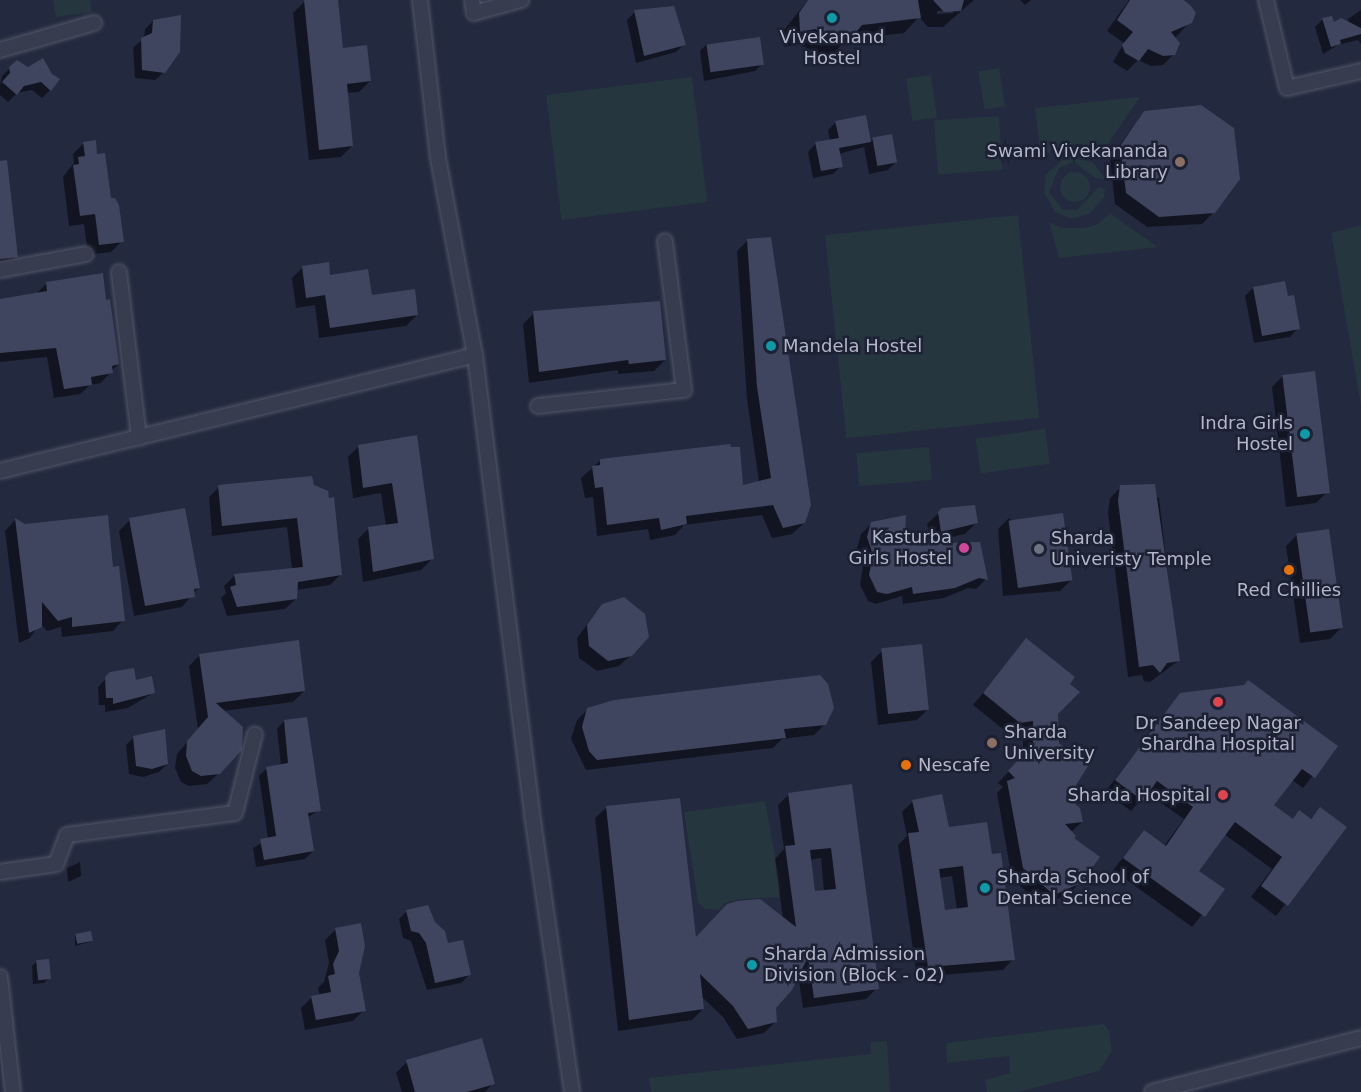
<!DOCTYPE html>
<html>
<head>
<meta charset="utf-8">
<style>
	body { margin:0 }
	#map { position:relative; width:1361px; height:1092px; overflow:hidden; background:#23293e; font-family:"DejaVu Sans",sans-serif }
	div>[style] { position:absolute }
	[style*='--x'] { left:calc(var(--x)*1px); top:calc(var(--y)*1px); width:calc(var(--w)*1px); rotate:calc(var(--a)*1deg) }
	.green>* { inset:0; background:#25363f; transform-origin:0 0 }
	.round { border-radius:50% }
	.shadow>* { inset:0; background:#0007 }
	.building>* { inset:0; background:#3f455e; transform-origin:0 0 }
	.roads { filter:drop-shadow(0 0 2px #525769) drop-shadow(0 0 2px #525769) }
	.minor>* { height:14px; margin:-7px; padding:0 7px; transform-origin:7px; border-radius:7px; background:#373c4e }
	.dots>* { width:16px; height:16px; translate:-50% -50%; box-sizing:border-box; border:3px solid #1c2133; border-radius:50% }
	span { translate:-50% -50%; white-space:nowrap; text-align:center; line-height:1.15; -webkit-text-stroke:5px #1c2133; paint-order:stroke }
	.poi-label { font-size:18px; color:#b3b7c9 }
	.right { translate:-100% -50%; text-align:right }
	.left { translate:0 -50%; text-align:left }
</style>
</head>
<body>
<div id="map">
	<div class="green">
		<i style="clip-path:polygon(53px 0,90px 0,92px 12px,56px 17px)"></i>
		<i style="left:999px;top:68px;width:39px;height:21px;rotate:81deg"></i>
		<i style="left:931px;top:75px;width:43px;height:25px;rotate:82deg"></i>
		<i style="left:692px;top:77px;width:126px;height:147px;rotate:83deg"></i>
		<i style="clip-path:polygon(1140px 97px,1101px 154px,1080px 144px,1068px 145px,1051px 150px,1041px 159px,1035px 108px)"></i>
		<i style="left:999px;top:116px;width:54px;height:65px;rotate:86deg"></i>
		<i style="clip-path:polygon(1067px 156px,1094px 163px,1105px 179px,1095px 178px,1074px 162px,1059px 168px,1049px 192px,1063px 210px,1077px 210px,1098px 187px,1105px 189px,1104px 197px,1090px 213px,1072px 219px,1055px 212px,1044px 192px,1046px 174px)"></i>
		<i class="round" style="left:1060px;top:172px;width:30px;height:30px"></i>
		<i style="clip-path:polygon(1110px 213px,1158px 247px,1059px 258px,1049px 222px,1062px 228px,1084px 228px,1098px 224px)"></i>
		<i style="left:1018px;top:215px;width:204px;height:194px;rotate:84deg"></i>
		<i style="clip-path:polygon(1361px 225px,1361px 406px,1331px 233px)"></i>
		<i style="left:1045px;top:429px;width:35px;height:70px;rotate:82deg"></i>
		<i style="left:929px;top:447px;width:33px;height:73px;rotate:85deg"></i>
		<i style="clip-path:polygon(765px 801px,781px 888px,779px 897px,741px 899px,725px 903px,719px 910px,705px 909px,698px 902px,684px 812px)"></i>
		<i style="clip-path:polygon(1104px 1024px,1109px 1030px,1112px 1051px,1099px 1071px,1018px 1092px,987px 1092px,985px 1080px,1010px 1073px,1009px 1056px,947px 1063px,946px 1043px)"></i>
		<i style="clip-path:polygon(887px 1041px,890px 1092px,651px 1092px,649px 1078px,871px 1054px,871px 1042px)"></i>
	</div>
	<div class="shadow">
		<i style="clip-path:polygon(337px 0,342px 49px,370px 81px,359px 92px,346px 93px,352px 146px,341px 157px,309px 160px,293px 13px,304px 2px)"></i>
		<i style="clip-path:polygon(evenodd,808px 0,974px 0,943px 27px,928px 27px,919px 17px,904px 33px,846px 40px,833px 54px,822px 55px,798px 44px,784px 47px,784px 30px,808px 0,953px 10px,953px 13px,937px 14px,937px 11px,953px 10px)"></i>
		<i style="clip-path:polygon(1020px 0,1031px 0,1025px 5px)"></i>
		<i style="clip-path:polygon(1129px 0,1185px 0,1194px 18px,1174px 39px,1174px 54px,1163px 65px,1151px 66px,1138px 60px,1127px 71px,1113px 62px,1124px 43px,1107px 31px)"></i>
		<i style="clip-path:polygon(1361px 10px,1361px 44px,1358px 40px,1338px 45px,1323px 54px,1315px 27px,1323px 19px,1333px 24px,1349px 23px,1348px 19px)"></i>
		<i style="clip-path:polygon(635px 12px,684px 44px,676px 52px,636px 63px,627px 20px)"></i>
		<i style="clip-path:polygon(153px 21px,164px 72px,155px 80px,135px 78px,133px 48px,144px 38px,145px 29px)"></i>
		<i style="clip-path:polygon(707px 44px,762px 64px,755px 71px,704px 81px,700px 51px)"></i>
		<i style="clip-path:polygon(10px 68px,28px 69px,50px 90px,42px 98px,32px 90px,17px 93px,8px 102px,0 95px,0 85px,2px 76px)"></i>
		<i style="clip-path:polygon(1144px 112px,1214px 212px,1202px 224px,1147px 227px,1115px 204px,1110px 158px)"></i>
		<i style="clip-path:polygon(865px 117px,870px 142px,872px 140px,896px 162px,888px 170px,869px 174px,864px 147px,839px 154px,841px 166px,833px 174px,813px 178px,808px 152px,816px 143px,830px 141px,828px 130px,836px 122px)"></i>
		<i style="clip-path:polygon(84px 143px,96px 156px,122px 241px,111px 252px,88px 255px,84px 224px,69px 226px,63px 177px,74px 163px,73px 154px)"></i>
		<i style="clip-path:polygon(0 180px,16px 257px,8px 265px,0 266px)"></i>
		<i style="clip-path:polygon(748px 240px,804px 523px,792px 534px,772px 538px,762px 515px,684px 525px,675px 535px,650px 540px,648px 529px,597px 536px,593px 497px,585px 498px,581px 478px,601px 460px,742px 486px,759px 482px,747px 399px,737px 251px)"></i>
		<i style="clip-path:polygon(303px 267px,329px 276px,417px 315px,406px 326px,319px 338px,315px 305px,296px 308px,292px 278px)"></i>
		<i style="clip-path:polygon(47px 283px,118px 364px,101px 383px,90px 385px,80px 394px,54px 398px,47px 357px,0 362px,0 300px,37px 293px)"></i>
		<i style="clip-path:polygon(1253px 288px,1298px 328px,1290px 337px,1254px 343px,1245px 296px)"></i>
		<i style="clip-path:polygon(534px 313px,665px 360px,654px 371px,618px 374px,618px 370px,529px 383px,523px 324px)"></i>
		<i style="clip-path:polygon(1283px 376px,1327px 492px,1316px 503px,1286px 507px,1272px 387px)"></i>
		<i style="clip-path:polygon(416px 436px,432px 559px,421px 570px,363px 582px,358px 539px,369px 528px,386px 526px,381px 493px,353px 498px,348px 457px,359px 446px)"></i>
		<i style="clip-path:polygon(311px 478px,341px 574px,330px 585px,296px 590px,296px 599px,285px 609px,227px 616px,221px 598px,226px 593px,224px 586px,235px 575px,292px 569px,287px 527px,212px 536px,209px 497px,219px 487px)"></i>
		<i style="clip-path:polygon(1121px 487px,1159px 498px,1178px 661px,1150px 682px,1144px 681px,1142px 675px,1128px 677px,1108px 513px,1110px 498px)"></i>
		<i style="clip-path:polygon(943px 509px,976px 523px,965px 534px,931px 542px,927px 524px)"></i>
		<i style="clip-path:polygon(1009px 518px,1071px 580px,1060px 591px,1003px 596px,998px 529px)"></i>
		<i style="clip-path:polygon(15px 520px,111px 568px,123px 620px,113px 631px,62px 637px,61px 627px,47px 631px,40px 623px,30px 638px,19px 643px,5px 531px)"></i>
		<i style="clip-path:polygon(130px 520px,198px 588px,182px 607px,134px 616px,119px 531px)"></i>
		<i style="clip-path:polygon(871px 524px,912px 545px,986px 579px,976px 589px,968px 588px,944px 598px,903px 604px,902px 596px,876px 604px,868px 601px,860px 585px,863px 566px,857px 548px,861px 534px)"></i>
		<i style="clip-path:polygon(1297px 535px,1341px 628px,1330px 639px,1300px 643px,1286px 546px)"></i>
		<i style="clip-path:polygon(602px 605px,631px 655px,619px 666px,597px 671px,579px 658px,577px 638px)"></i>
		<i style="clip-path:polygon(1026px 640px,1056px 714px,1066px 798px,1082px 822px,1071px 832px,1080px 882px,1069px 894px,1042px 905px,1012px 879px,997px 793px,1003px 787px,998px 783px,1023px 756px,1023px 731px,1008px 733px,973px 705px)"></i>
		<i style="clip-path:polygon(882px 651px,928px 709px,917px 720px,878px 725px,871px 662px)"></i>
		<i style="clip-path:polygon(200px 655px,304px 691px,293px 702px,223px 711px,219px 773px,207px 784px,189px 786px,181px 782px,175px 768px,177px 754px,198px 729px,189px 666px)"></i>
		<i style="clip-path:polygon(111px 673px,135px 681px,153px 693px,128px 708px,105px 712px,105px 705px,99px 705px,98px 687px)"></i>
		<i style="clip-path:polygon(1180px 695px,1336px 746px,1303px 788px,1292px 780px,1272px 806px,1292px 820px,1299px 812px,1309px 820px,1320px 809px,1345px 828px,1276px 916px,1251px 897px,1272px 869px,1224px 834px,1197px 871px,1222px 890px,1192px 927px,1113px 870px,1144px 832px,1164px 846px,1184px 819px,1147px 793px,1131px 811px,1105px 792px)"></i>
		<i style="clip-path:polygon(588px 709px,825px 724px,814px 735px,782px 739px,773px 748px,586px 770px,571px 739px,577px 720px)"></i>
		<i style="clip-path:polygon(284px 721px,319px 810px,307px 818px,313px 851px,305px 859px,256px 867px,253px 848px,268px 839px,259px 776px,267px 768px,281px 766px,277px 729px)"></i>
		<i style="clip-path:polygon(134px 737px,167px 764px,159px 772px,143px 777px,129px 774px,126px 745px)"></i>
		<i style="clip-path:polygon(evenodd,850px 786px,877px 988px,866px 999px,803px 1008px,798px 974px,774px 1007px,775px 1022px,764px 1033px,737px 1039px,723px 1017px,701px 996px,703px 1009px,692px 1020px,618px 1031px,595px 818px,606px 808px,695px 940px,783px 919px,775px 859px,784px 849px,778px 805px,789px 794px,850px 786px,821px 858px,824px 892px,814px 893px,810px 860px,821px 858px)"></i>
		<i style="clip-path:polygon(evenodd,913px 801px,990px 856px,1013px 959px,1003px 970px,917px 977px,898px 845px,907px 836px,902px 812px,913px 801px,952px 876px,957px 910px,944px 912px,939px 878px,952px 876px)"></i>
		<i style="clip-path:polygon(80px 862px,81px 876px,68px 882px,67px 868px)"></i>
		<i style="clip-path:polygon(407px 911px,433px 922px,469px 975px,461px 983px,427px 990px,411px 941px,403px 938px,399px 919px)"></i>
		<i style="clip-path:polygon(336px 929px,358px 973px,364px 1010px,353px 1021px,305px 1030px,301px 1008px,312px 997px,320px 996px,318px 988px,324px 982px,329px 963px,325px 940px)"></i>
		<i style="clip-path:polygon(75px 935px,92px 941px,75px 946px)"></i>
		<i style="clip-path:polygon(37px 961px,49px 978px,44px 983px,33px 984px,32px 966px)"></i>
		<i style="clip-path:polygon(407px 1062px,493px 1083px,485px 1092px,402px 1092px,396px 1073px)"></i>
	</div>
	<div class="building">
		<i style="clip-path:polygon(304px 0,338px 0,343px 48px,367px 45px,371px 81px,347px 84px,353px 146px,319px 150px)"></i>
		<i style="clip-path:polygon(808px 0,918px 0,921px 18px,862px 25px,851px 38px,839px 40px,815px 29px,800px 32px,799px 13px)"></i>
		<i style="clip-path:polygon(933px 0,964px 0,961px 11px,944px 12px)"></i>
		<i style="clip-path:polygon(1130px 0,1184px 0,1191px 6px,1196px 13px,1192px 23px,1171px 32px,1180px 43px,1175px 55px,1163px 56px,1148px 49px,1139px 61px,1125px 53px,1122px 45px,1133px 32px,1117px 20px)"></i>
		<i style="clip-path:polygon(674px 6px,686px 45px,644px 56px,634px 10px)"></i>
		<i style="clip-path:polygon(181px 15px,180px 52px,165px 73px,142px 70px,141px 38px,152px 33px,153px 20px)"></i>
		<i style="clip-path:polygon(1332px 16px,1334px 22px,1341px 18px,1361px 28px,1361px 34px,1340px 40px,1341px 44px,1331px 47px,1322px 18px)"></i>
		<i style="left:760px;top:37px;width:28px;height:54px;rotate:82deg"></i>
		<i style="clip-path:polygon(43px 58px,52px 74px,60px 79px,51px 91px,41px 82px,24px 86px,17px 95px,2px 82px,10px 73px,9px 67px,17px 60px,28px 67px)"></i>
		<i style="clip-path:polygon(1201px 105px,1234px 128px,1240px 179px,1215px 213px,1159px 217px,1126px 193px,1120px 146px,1144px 111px)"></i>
		<i style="clip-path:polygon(866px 115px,871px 142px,839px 148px,843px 167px,821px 171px,815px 142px,839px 138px,835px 121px)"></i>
		<i style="left:892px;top:134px;width:29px;height:20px;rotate:80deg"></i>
		<i style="clip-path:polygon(96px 140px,97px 154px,105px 153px,111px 198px,115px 198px,119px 205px,124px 242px,99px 245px,95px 214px,80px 216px,73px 165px,79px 164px,78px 157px,85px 156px,83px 142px)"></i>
		<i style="clip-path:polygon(7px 160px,18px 257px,0 259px,0 161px)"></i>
		<i style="clip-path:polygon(771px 237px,811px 505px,805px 523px,783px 528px,773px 505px,686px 516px,687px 524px,661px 530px,659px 518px,607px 525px,603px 487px,595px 488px,592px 466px,600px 465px,600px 459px,730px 444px,731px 447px,740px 447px,743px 485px,771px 478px,757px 387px,747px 239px)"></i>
		<i style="clip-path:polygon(329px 262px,330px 275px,368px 269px,372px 295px,415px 289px,418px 315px,330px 328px,325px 295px,306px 298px,302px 266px)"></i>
		<i style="clip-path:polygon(103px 273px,106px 300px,110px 299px,119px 364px,112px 366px,113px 373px,91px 377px,92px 385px,64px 389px,56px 348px,0 353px,0 299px,47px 291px,46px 282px)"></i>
		<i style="clip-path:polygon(1285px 281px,1288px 296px,1294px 295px,1300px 329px,1262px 336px,1253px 287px)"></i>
		<i style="clip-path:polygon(660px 301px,666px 360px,629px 364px,628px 360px,539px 372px,533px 311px)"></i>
		<i style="left:1315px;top:371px;width:123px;height:33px;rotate:83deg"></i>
		<i style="clip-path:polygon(417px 435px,434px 559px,373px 572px,368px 527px,398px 523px,392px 483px,363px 488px,358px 445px)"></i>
		<i style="clip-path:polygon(312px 476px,314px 485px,328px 491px,329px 498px,334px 497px,342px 575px,298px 582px,297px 599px,237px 607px,230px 587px,236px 585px,234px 574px,303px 567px,297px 518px,222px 526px,218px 485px)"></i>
		<i style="clip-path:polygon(1155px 484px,1180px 661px,1167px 663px,1160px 673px,1153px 665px,1139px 667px,1118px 501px,1120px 485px)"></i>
		<i style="clip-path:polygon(975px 505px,978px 523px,941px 532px,938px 512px,942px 508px)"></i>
		<i style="clip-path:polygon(185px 508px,200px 588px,194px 589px,195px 597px,145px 606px,129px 518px)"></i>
		<i style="left:1063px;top:513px;width:68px;height:55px;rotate:82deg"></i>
		<i style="clip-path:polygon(108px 515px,113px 567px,119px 566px,125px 621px,72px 627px,72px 617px,58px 621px,42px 602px,42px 627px,29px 633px,15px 518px,25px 524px)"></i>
		<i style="clip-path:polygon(906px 515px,905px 536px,912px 535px,913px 544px,980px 542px,988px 580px,979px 578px,955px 588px,913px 594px,912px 587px,887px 594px,877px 592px,869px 575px,873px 555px,867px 537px,871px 522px)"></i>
		<i style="left:1329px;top:529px;width:100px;height:33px;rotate:82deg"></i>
		<i style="clip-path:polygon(624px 597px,645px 614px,649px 637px,632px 656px,608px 661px,589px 646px,587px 625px,602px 604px)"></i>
		<i style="clip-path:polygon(1026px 638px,1075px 677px,1070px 684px,1080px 692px,1058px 714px,1059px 743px,1088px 766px,1068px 798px,1080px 808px,1083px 822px,1065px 824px,1076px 836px,1074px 838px,1100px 857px,1081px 883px,1054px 895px,1023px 868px,1007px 781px,1015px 778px,1008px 771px,1033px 744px,1033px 721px,1020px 723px,983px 693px)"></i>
		<i style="clip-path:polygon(299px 640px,305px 691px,216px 703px,243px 727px,242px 750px,220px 774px,201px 776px,192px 771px,186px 756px,187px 741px,208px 717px,199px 654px)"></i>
		<i style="left:922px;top:644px;width:66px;height:41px;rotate:84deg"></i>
		<i style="clip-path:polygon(134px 668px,136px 680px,152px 676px,155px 693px,113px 704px,113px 698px,106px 698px,105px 677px,110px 672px)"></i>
		<i style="clip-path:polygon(820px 675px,828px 684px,834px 708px,826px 725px,784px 729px,786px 738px,597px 760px,589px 751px,582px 727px,587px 708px,614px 700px)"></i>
		<i style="clip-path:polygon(1248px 680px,1338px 746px,1315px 778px,1302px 769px,1274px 805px,1293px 819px,1299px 810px,1311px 819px,1320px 807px,1347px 827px,1288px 906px,1261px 886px,1282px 857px,1235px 822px,1199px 871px,1225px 889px,1205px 917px,1123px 858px,1144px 830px,1166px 846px,1193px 807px,1157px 781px,1143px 801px,1115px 780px,1180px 693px,1244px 685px)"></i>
		<i style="clip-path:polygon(307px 717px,321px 811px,308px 813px,314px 851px,264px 860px,260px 839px,276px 836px,266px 767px,288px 763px,284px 720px)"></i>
		<i style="clip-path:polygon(165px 729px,168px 764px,152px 769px,136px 766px,133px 736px)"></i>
		<i style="clip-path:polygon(evenodd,852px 784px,879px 989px,814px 998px,808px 957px,792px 990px,776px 1008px,777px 1022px,748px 1029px,733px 1006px,700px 974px,704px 1009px,629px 1020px,606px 806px,680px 798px,696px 937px,727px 904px,737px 901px,760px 899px,796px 927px,785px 846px,795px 845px,788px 793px,852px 784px,831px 848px,836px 889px,815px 891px,810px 850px,831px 848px)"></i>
		<i style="clip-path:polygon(evenodd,942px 794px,949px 827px,987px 822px,992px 854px,1001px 853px,1015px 960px,928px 967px,908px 833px,919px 832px,912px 800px,942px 794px,963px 866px,968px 907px,945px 910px,939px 869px,963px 866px)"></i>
		<i style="clip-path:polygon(428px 905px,435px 922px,445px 931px,448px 943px,463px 940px,471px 975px,435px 983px,426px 943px,419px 933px,411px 931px,406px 910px)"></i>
		<i style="clip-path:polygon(361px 923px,365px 946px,359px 973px,366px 1011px,316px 1020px,311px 996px,331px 992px,328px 976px,335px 974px,333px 964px,339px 951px,335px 928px)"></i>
		<i style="left:91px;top:931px;width:10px;height:16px;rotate:79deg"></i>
		<i style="left:49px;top:959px;width:20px;height:13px;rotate:84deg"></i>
		<i style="clip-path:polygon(482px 1038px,495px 1084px,467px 1092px,415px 1092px,406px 1060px)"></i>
	</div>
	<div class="roads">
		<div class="minor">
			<i style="--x:420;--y:0;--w:159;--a:83.5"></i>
			<i style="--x:438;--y:158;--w:200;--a:79.4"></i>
			<i style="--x:475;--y:355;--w:463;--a:82.9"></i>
			<i style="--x:532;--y:814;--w:281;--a:81.8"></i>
			<i style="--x:472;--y:0;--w:13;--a:81"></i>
			<i style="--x:474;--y:13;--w:49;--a:-15.5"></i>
			<i style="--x:1266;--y:0;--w:90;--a:76.6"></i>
			<i style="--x:1287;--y:88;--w:76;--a:-12.9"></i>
			<i style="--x:0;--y:50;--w:98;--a:-16"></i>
			<i style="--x:0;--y:270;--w:87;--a:-10.5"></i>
			<i style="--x:119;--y:272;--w:167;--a:83.1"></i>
			<i style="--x:538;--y:406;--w:147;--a:-6.3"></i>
			<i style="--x:684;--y:390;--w:150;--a:-97.3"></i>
			<i style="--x:0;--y:471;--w:489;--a:-13.7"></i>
			<i style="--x:0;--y:872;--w:57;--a:-8.1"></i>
			<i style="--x:56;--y:864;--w:31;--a:-69"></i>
			<i style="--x:67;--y:835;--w:169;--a:-7.5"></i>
			<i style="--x:235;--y:813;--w:81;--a:-75.8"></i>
			<i style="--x:0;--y:977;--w:116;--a:83.6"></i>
			<i style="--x:1152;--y:1092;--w:216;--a:-14.5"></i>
		</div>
	</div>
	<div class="dots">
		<i style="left:832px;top:18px;background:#0f9aa8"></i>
		<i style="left:1180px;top:162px;background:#8d6e63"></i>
		<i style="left:771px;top:346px;background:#0f9aa8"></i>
		<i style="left:1305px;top:434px;background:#0f9aa8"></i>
		<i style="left:964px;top:548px;background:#d1479c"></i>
		<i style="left:1039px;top:549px;background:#6b7280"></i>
		<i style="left:1289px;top:570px;background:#e8710a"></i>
		<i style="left:1218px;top:702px;background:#e0444e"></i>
		<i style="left:992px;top:743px;background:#8d6e63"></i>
		<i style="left:906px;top:765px;background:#e8710a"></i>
		<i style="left:1223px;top:795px;background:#e0444e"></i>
		<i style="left:985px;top:888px;background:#0f9aa8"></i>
		<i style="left:752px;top:965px;background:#0f9aa8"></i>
	</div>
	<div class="poi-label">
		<span style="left:832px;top:48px">Vivekanand<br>Hostel</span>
		<span class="right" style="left:1168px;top:162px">Swami Vivekananda<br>Library</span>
		<span class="left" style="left:783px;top:346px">Mandela Hostel</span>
		<span class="right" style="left:1293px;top:434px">Indra Girls<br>Hostel</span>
		<span class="right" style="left:952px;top:548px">Kasturba<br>Girls Hostel</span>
		<span class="left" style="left:1051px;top:549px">Sharda<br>Univeristy Temple</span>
		<span style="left:1289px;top:590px">Red Chillies</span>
		<span style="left:1218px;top:734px">Dr Sandeep Nagar<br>Shardha Hospital</span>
		<span class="left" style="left:1004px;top:743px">Sharda<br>University</span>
		<span class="left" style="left:918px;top:765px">Nescafe</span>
		<span class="right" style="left:1210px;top:795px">Sharda Hospital</span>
		<span class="left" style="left:997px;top:888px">Sharda School of<br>Dental Science</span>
		<span class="left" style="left:764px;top:965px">Sharda Admission<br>Division (Block - 02)</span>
	</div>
</div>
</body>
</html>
